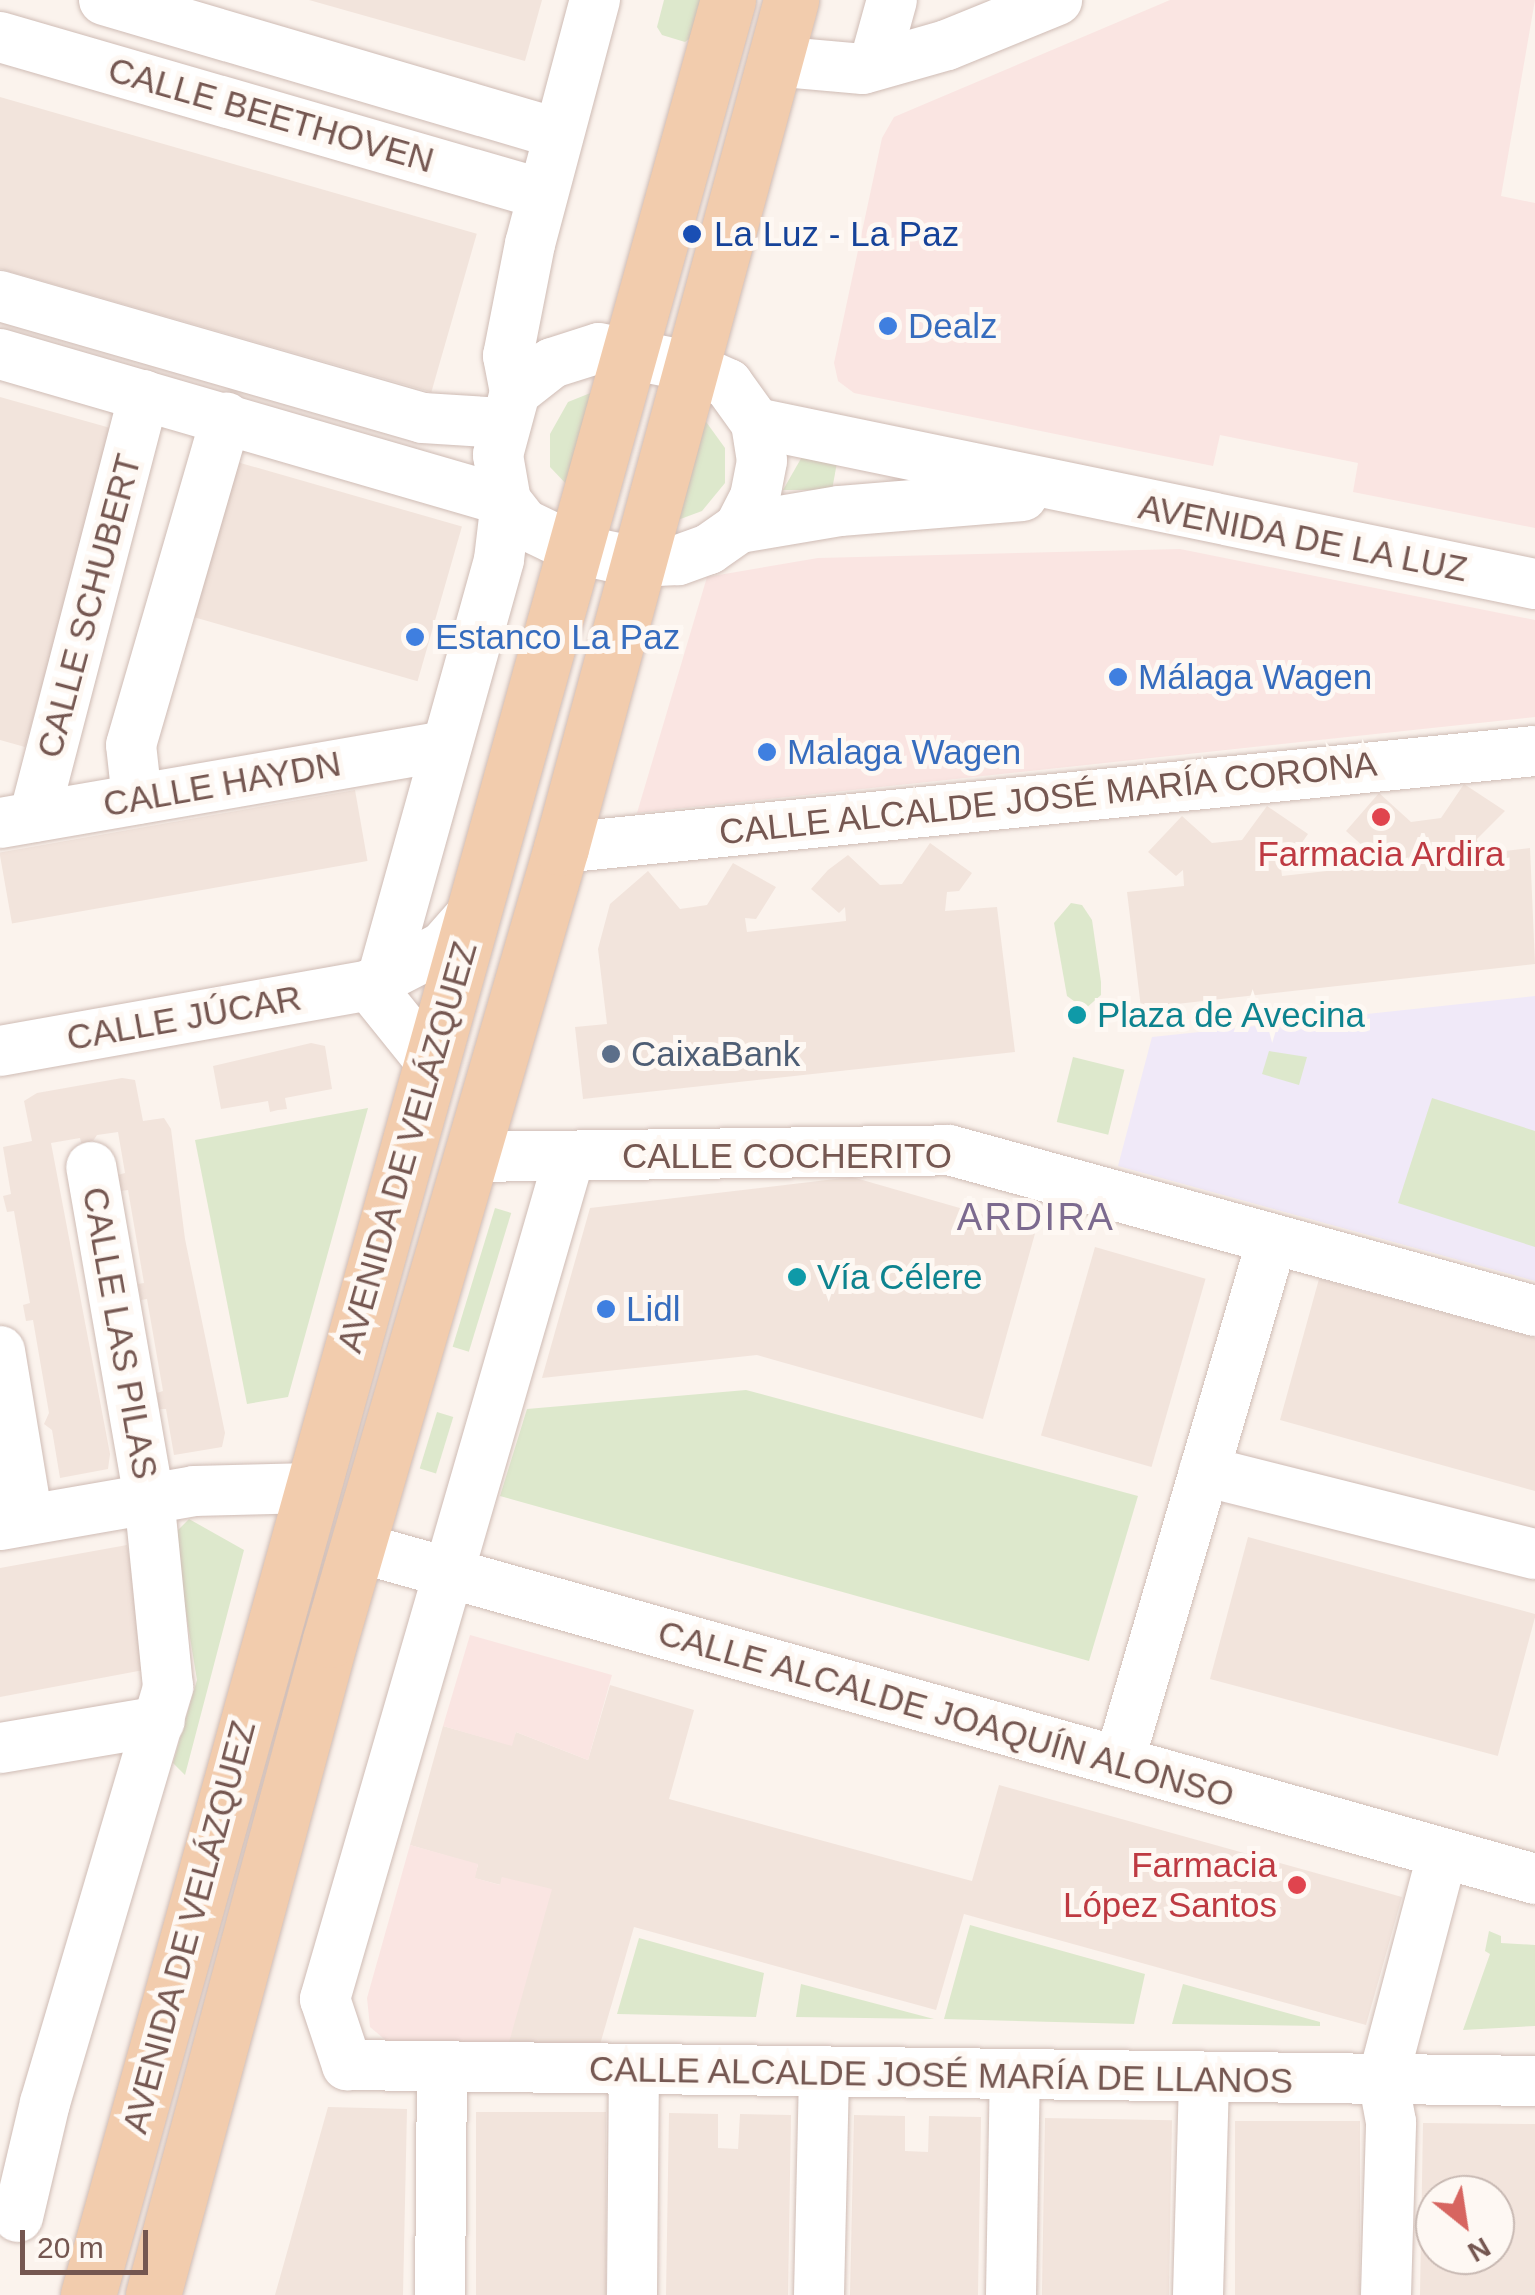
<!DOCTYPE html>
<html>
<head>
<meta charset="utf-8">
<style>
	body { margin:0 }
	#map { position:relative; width:1535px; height:2295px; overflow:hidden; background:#fbf3ed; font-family:Arial,sans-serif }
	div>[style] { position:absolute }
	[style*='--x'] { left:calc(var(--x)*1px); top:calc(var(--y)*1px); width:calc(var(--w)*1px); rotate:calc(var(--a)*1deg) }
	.residential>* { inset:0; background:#f2e4dc; transform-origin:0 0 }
	.commercial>* { inset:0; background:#fae5e2 }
	.education>* { inset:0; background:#f0e9f8 }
	.green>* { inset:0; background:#dde8cc; transform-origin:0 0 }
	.roads { filter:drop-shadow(0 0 2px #cfbcb5) drop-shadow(0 0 2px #cfbcb5) }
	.minor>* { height:50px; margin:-25px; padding:0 25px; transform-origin:25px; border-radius:25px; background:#fff }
	.primary>* { height:55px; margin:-27.5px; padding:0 27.5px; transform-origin:27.5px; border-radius:27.5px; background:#f2ccad }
	.dots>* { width:28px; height:28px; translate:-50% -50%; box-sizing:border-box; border:5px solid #fef8f3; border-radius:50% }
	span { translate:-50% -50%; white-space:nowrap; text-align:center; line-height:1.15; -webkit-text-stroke:10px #fef8f3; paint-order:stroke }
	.street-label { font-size:35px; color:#755751 }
	.transit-label { font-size:35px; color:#164399 }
	.left { translate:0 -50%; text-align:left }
	.shop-label { font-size:35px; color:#366cbe }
	.health-label { font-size:35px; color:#be3a42 }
	.right { translate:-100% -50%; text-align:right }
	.culture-label { font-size:35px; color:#0d838f }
	.service-label { font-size:35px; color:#4e5e75 }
	.neighbourhood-label { font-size:38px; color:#7c6a8f; letter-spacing:2.5px }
	.north { position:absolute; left:1415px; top:2175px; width:100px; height:100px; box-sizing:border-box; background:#fef8f3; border:2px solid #c7b8b2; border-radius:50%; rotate:150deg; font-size:28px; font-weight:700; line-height:40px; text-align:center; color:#755751 }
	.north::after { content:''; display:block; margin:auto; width:35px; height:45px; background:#d76560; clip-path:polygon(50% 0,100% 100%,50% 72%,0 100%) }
	.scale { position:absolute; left:20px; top:2230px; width:128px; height:45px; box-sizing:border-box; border:5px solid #755751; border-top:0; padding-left:12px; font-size:30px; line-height:35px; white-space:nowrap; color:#755751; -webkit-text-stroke:8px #fef8f3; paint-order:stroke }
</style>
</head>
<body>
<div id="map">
	<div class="residential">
		<i style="clip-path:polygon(309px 0,542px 0,525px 61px)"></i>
		<i style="left:0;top:97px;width:496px;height:165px;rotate:16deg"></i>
		<i style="clip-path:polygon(0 397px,114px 429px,25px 747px,0 740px)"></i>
		<i style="left:237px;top:462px;width:234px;height:161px;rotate:16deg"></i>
		<i style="clip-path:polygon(1464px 784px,1505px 811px,1477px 839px,1479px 854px,1530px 848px,1535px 964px,1141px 1008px,1127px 892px,1184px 886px,1183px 870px,1176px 876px,1148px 852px,1182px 816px,1212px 843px,1242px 840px,1267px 806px,1308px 834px,1287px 864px,1280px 860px,1282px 876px,1381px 865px,1379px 848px,1372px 854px,1346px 831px,1379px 793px,1411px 822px,1441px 818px)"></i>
		<i style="left:355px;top:790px;width:72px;height:361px;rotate:80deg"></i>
		<i style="clip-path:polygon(930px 843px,972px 873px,959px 891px,947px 892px,945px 911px,997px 907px,1015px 1052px,583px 1099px,575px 1027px,607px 1024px,598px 949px,610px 904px,648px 871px,680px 909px,707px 905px,733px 863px,776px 887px,756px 919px,745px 918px,747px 932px,846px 921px,845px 907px,839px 913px,811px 889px,828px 870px,848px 855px,880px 885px,902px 884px)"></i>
		<i style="clip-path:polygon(311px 1043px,325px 1046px,332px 1089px,285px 1098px,287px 1109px,278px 1110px,270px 1112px,268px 1101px,221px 1109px,213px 1066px)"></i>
		<i style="clip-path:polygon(122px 1078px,135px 1080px,143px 1121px,164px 1118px,171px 1129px,185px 1239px,225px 1433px,222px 1447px,174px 1455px,166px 1409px,159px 1409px,157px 1393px,163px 1391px,147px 1299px,141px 1300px,138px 1284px,144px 1283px,128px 1190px,121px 1191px,118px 1175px,125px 1173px,118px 1132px,97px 1135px,91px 1144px,82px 1146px,80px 1138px,51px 1143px,110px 1454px,108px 1469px,60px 1478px,52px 1430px,44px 1424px,49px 1413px,33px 1320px,26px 1321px,23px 1305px,30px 1303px,14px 1211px,7px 1212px,3px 1196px,11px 1194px,3px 1147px,32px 1141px,24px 1101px,37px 1093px)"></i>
		<i style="clip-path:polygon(852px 1177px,1036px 1230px,983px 1419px,757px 1355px,542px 1378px,590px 1208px)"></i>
		<i style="left:1095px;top:1247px;width:115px;height:196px;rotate:16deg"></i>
		<i style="clip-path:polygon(1319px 1279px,1535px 1338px,1535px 1491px,1280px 1420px)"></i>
		<i style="left:1248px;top:1537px;width:298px;height:147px;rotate:15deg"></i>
		<i style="clip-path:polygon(127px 1545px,149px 1669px,0 1697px,0 1568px)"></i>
		<i style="clip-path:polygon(610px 1685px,694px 1710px,669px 1799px,901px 1862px,972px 1881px,999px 1785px,1402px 1897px,1366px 2025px,964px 1914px,936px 2010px,634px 1927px,599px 2048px,508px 2046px,502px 1877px,501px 1885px,474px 1878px,478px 1865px,410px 1845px,443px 1726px,511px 1745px,516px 1732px,588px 1760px)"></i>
		<i style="clip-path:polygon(328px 2107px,407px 2109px,403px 2295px,275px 2295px)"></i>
		<i style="left:476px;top:2112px;width:130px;height:183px"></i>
		<i style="clip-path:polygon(669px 2113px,718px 2114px,718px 2148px,738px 2149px,740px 2114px,791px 2115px,788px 2295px,666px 2295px)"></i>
		<i style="clip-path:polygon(854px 2115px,905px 2116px,905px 2151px,928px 2152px,929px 2116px,981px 2117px,978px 2295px,850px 2295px)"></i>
		<i style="left:1045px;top:2118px;width:127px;height:177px;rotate:1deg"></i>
		<i style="left:1235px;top:2121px;width:125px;height:174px"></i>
		<i style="clip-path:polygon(evenodd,1423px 2123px,1535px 2124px,1535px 2295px,1420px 2295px,1423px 2123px,1495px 2195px,1495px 2255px,1435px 2255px,1435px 2195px,1495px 2195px)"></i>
	</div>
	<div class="commercial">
		<i style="clip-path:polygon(1170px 0,1535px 0,1501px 196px,1535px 203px,1535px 528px,1353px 492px,1358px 463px,1220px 435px,1213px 466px,854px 393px,838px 381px,834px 363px,882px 138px,894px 117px)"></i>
		<i style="clip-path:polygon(1180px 549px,1535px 620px,1535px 717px,637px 813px,707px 577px,818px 558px)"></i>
		<i style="clip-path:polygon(470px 1635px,612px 1675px,588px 1760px,516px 1732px,512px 1746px,443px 1726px)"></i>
		<i style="clip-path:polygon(410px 1845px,478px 1864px,475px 1878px,500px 1885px,502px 1877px,552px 1889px,508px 2046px,389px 2043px,370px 2027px,367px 1998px)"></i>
	</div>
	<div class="education">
		<i style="clip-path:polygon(1535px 996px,1535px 1281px,1118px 1166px,1152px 1037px)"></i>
	</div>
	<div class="green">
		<i style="clip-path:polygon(664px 0,706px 0,697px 33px,685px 42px,662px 35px,657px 27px)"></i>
		<i style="clip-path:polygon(598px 390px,570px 488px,550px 467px,550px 434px,568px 402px)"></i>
		<i style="clip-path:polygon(704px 419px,725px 448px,725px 483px,702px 511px,675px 521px)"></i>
		<i style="clip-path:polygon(803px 455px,838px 457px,832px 490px,783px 490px)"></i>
		<i style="clip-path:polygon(1071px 903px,1082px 905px,1092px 920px,1101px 982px,1101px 995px,1085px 1009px,1067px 996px,1054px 923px)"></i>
		<i style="clip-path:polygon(1269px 1051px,1307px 1057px,1299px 1085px,1262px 1074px)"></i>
		<i style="left:1073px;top:1057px;width:53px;height:67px;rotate:14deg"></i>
		<i style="clip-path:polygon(1432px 1098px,1535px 1131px,1535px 1247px,1398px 1203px)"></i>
		<i style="clip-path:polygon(368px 1108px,288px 1397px,247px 1404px,195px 1140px)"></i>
		<i style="left:495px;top:1208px;width:17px;height:145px;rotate:17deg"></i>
		<i style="clip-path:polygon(746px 1390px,1138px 1496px,1089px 1661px,500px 1496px,527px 1409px)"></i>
		<i style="left:437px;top:1412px;width:17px;height:59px;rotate:17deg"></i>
		<i style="clip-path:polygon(189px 1519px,244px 1550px,185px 1775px,173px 1763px,197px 1680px,173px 1535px)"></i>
		<i style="clip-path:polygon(970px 1925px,1145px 1974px,1134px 2024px,944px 2019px)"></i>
		<i style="clip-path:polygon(1489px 1931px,1501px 1936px,1501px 1943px,1535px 1945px,1535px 2026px,1463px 2030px,1490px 1954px,1485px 1951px)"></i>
		<i style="clip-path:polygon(639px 1938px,764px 1973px,756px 2017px,617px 2014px)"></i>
		<i style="clip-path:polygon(801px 1984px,934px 2019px,796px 2017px)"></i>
		<i style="clip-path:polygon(1183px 1984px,1320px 2022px,1320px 2026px,1172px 2024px)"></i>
	</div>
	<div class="roads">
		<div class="minor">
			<i style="--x:104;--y:0;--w:472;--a:16.4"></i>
			<i style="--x:0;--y:37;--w:564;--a:16.15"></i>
			<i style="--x:773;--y:61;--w:90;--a:5.1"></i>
			<i style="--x:863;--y:69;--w:87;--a:-15.9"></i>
			<i style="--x:947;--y:45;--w:119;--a:-22.2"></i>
			<i style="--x:874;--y:65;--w:67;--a:-74.5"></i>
			<i style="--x:0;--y:296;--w:440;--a:16.1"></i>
			<i style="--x:423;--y:418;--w:80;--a:3.6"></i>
			<i style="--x:599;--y:348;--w:91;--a:11.4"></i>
			<i style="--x:688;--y:366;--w:44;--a:24.2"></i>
			<i style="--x:728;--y:384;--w:48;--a:54.3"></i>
			<i style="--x:756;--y:423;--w:38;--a:81"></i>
			<i style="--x:762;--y:461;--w:37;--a:101"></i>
			<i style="--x:755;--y:497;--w:35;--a:117"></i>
			<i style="--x:739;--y:528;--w:37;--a:145"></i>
			<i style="--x:709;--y:549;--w:33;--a:160"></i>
			<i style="--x:678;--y:560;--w:42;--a:177.3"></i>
			<i style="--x:636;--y:562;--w:61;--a:-167.8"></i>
			<i style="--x:576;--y:549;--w:58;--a:-154.3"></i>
			<i style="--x:524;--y:524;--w:29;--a:-128"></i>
			<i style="--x:506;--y:501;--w:47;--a:-99.9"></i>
			<i style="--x:498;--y:455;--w:65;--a:-74.9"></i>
			<i style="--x:515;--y:392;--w:47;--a:-38.1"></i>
			<i style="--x:552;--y:363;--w:49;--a:-17.7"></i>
			<i style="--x:0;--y:354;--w:527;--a:16.2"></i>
			<i style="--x:506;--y:501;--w:59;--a:96.8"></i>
			<i style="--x:499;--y:560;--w:436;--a:105.6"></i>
			<i style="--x:515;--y:392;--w:37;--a:-101"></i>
			<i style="--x:508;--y:356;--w:114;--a:-78.9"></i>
			<i style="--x:530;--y:244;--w:253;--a:-75.1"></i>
			<i style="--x:756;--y:423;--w:795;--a:11.68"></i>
			<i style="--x:739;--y:528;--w:102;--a:-9.6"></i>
			<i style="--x:840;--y:511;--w:183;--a:-4.7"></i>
			<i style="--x:137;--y:799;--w:54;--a:-96.3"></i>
			<i style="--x:131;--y:745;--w:341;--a:-73.8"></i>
			<i style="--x:34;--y:817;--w:436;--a:-75.4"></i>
			<i style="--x:0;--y:823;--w:451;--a:-9.8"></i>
			<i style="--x:561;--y:848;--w:979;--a:-5.69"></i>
			<i style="--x:369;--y:985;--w:97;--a:51.2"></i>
			<i style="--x:0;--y:1051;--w:375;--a:-10.1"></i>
			<i style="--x:369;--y:985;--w:83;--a:-27.2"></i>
			<i style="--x:443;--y:947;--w:44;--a:-48.7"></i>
			<i style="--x:470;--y:1157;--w:479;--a:-0.8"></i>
			<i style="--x:949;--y:1150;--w:608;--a:15.36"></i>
			<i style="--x:569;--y:1158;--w:876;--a:106.18"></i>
			<i style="--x:325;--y:1999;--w:70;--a:71.6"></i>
			<i style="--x:347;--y:2065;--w:1188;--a:0.77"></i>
			<i style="--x:0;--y:1351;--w:171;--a:80.6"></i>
			<i style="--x:1204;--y:1471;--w:341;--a:14.1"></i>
			<i style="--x:0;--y:1525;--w:197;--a:-9.9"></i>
			<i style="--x:194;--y:1491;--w:117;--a:-1.5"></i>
			<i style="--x:357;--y:1547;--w:1224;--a:15.74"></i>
			<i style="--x:0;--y:1748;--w:162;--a:-9.6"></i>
			<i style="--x:1119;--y:1762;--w:544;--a:-73.66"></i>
			<i style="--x:18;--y:2217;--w:117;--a:-76.7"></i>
			<i style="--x:45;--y:2103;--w:434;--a:-73.5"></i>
			<i style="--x:168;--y:1687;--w:190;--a:-95.7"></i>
			<i style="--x:149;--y:1498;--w:336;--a:-99.9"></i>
			<i style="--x:440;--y:2295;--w:226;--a:-89.5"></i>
			<i style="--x:632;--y:2295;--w:224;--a:-89.5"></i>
			<i style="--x:819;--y:2295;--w:222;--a:-88.7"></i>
			<i style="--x:1011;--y:2295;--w:220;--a:-89"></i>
			<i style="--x:1198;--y:2295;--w:217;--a:-88.4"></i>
			<i style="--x:1386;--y:2295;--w:173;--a:-88.3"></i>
			<i style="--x:1391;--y:2122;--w:44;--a:-100.5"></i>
			<i style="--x:1383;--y:2079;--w:231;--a:-75.2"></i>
		</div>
		<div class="primary">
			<i style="--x:88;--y:2295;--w:2383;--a:-74.42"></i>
			<i style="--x:153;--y:2295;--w:678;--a:-74.88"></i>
			<i style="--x:330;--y:1640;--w:825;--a:-73.74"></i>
			<i style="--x:561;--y:848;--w:879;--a:-74.82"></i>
		</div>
	</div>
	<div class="dots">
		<i style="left:692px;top:234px;background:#1a4fb4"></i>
		<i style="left:888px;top:326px;background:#3f7fe0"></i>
		<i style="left:415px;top:637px;background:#3f7fe0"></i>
		<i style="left:1118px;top:677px;background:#3f7fe0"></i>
		<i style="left:767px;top:752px;background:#3f7fe0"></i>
		<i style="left:1381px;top:817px;background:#e0444e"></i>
		<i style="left:1077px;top:1015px;background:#0f9aa8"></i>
		<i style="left:611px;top:1054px;background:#5c6f8a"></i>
		<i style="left:797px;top:1277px;background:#0f9aa8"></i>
		<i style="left:606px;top:1309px;background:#3f7fe0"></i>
		<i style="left:1297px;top:1885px;background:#e0444e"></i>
	</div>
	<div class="street-label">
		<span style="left:271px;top:115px;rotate:16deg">CALLE BEETHOVEN</span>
		<span style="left:1303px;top:538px;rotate:11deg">AVENIDA DE LA LUZ</span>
		<span style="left:89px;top:606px;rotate:-75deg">CALLE SCHUBERT</span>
		<span style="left:222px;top:784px;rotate:-10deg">CALLE HAYDN</span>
		<span style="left:1048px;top:798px;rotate:-6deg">CALLE ALCALDE JOSÉ MARÍA CORONA</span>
		<span style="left:184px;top:1018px;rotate:-10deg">CALLE JÚCAR</span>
		<span style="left:407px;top:1147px;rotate:-74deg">AVENIDA DE VELÁZQUEZ</span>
		<span style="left:787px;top:1156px">CALLE COCHERITO</span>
		<span style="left:120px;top:1333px;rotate:80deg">CALLE LAS PILAS</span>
		<span style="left:946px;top:1714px;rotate:16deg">CALLE ALCALDE JOAQUÍN ALONSO</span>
		<span style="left:189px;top:1927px;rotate:-75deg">AVENIDA DE VELÁZQUEZ</span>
		<span style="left:941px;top:2075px;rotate:1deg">CALLE ALCALDE JOSÉ MARÍA DE LLANOS</span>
	</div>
	<div class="transit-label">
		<span class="left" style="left:714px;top:234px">La Luz - La Paz</span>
	</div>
	<div class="shop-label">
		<span class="left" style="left:908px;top:326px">Dealz</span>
		<span class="left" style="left:435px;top:637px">Estanco La Paz</span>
		<span class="left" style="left:1138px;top:677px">Málaga Wagen</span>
		<span class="left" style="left:787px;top:752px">Malaga Wagen</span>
		<span class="left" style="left:626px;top:1309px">Lidl</span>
	</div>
	<div class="health-label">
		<span style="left:1381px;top:854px">Farmacia Ardira</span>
		<span class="right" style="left:1277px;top:1885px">Farmacia<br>López Santos</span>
	</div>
	<div class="culture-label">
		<span class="left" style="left:1097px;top:1015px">Plaza de Avecina</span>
		<span class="left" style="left:817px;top:1277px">Vía Célere</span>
	</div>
	<div class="service-label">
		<span class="left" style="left:631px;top:1054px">CaixaBank</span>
	</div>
	<div class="neighbourhood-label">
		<span style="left:1036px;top:1218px">ARDIRA</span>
	</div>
	<div class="north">N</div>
	<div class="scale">20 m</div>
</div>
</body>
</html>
